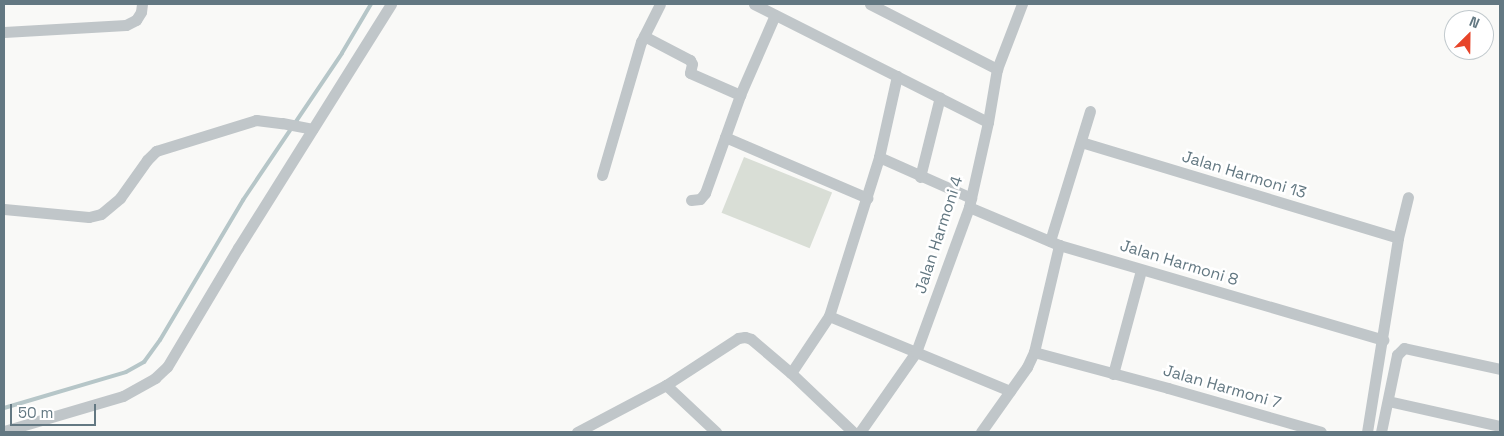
<!DOCTYPE html>
<html>
<head>
<meta charset="utf-8">
<style>
	body { margin:0 }
	#map { position:relative; width:1504px; height:436px; overflow:hidden; background:#f9f9f7; font-family:"Space Grotesk",sans-serif }
	div>[style] { position:absolute }
	[style*='--x'] { left:calc(var(--x)*1px); top:calc(var(--y)*1px); width:calc(var(--w)*1px); rotate:calc(var(--a)*1deg) }
	.green>* { inset:0; background:#d9ded6; transform-origin:0 0 }
	.stream>* { height:4px; margin:-2px; padding:0 2px; transform-origin:2px; border-radius:2px; background:#b6c6c8 }
	.minor>* { height:11px; margin:-5.5px; padding:0 5.5px; transform-origin:5.5px; border-radius:5.5px; background:#c0c6c9 }
	span { translate:-50% -50%; white-space:nowrap; text-align:center; line-height:1.15; -webkit-text-stroke:5px #fff; paint-order:stroke }
	.street-label { font-size:16px; color:#637882 }
	.frame { position:absolute; inset:0; border:5px solid #637882; pointer-events:none }
	.north { position:absolute; left:1444px; top:10px; width:50px; height:50px; box-sizing:border-box; background:#fff; border:1px solid #c1c9cd; border-radius:50%; rotate:23deg; font-size:14px; font-weight:700; line-height:20px; text-align:center; color:#637882 }
	.north::after { content:''; display:block; margin:auto; width:18px; height:22px; background:#e74429; clip-path:polygon(50% 0,100% 100%,50% 72%,0 100%) }
	.scale { position:absolute; left:10px; top:404px; width:86px; height:22px; box-sizing:border-box; border:2px solid #637882; border-top:0; padding-left:6px; font-size:15px; line-height:18px; white-space:nowrap; color:#637882; -webkit-text-stroke:4px #fff; paint-order:stroke }
</style>
</head>
<body>
<div id="map">
	<div class="green">
		<i style="left:744px;top:157px;width:95px;height:60px;rotate:22deg"></i>
	</div>
	<div class="stream">
		<i style="--x:4;--y:408;--w:127;--a:-16.4"></i>
		<i style="--x:126;--y:372;--w:21;--a:-29"></i>
		<i style="--x:144;--y:362;--w:27;--a:-54"></i>
		<i style="--x:160;--y:340;--w:163;--a:-59.3"></i>
		<i style="--x:243;--y:200;--w:177;--a:-56"></i>
		<i style="--x:342;--y:53;--w:57;--a:-59.4"></i>
	</div>
	<div class="minor">
		<i style="--x:754;--y:4;--w:262;--a:26.8"></i>
		<i style="--x:870;--y:4;--w:143;--a:27.1"></i>
		<i style="--x:4;--y:32;--w:122;--a:-3.3"></i>
		<i style="--x:126;--y:25;--w:11;--a:-27"></i>
		<i style="--x:136;--y:20;--w:9;--a:-58"></i>
		<i style="--x:141;--y:12;--w:8;--a:-83"></i>
		<i style="--x:644;--y:36;--w:52;--a:27.6"></i>
		<i style="--x:690;--y:60;--w:4;--a:63"></i>
		<i style="--x:692;--y:64;--w:9;--a:103"></i>
		<i style="--x:690;--y:73;--w:55;--a:23.7"></i>
		<i style="--x:725;--y:137;--w:155;--a:23.2"></i>
		<i style="--x:1081;--y:142;--w:331;--a:16.8"></i>
		<i style="--x:879;--y:157;--w:101;--a:24"></i>
		<i style="--x:602;--y:175;--w:139;--a:-73.7"></i>
		<i style="--x:641;--y:42;--w:42;--a:-63.4"></i>
		<i style="--x:920;--y:177;--w:82;--a:-76"></i>
		<i style="--x:691;--y:200;--w:9;--a:-6"></i>
		<i style="--x:700;--y:199;--w:8;--a:-50"></i>
		<i style="--x:705;--y:193;--w:104;--a:-70.3"></i>
		<i style="--x:740;--y:95;--w:87;--a:-66.4"></i>
		<i style="--x:969;--y:207;--w:98;--a:22.9"></i>
		<i style="--x:1059;--y:245;--w:338;--a:16.3"></i>
		<i style="--x:4;--y:209;--w:85;--a:5.4"></i>
		<i style="--x:89;--y:217;--w:12;--a:-14"></i>
		<i style="--x:101;--y:214;--w:25;--a:-40"></i>
		<i style="--x:120;--y:198;--w:47;--a:-54.6"></i>
		<i style="--x:147;--y:160;--w:13;--a:-45"></i>
		<i style="--x:156;--y:151;--w:105;--a:-17.2"></i>
		<i style="--x:256;--y:120;--w:26;--a:7"></i>
		<i style="--x:282;--y:123;--w:31;--a:11"></i>
		<i style="--x:1050;--y:241;--w:136;--a:-72.9"></i>
		<i style="--x:829;--y:316;--w:196;--a:22.5"></i>
		<i style="--x:1034;--y:352;--w:139;--a:15"></i>
		<i style="--x:1168;--y:388;--w:159;--a:16"></i>
		<i style="--x:791;--y:373;--w:69;--a:-56.3"></i>
		<i style="--x:829;--y:316;--w:167;--a:-72.5"></i>
		<i style="--x:879;--y:157;--w:83;--a:-77.5"></i>
		<i style="--x:1113;--y:374;--w:108;--a:-74.9"></i>
		<i style="--x:666;--y:385;--w:69;--a:43.2"></i>
		<i style="--x:1388;--y:401;--w:115;--a:12.6"></i>
		<i style="--x:4;--y:431;--w:124;--a:-16.4"></i>
		<i style="--x:123;--y:396;--w:37;--a:-29"></i>
		<i style="--x:155;--y:378;--w:16;--a:-43"></i>
		<i style="--x:167;--y:367;--w:139;--a:-59.2"></i>
		<i style="--x:238;--y:248;--w:288;--a:-57.9"></i>
		<i style="--x:577;--y:432;--w:101;--a:-27.8"></i>
		<i style="--x:666;--y:385;--w:86;--a:-33.1"></i>
		<i style="--x:738;--y:338;--w:7;--a:-8"></i>
		<i style="--x:745;--y:337;--w:6;--a:18"></i>
		<i style="--x:751;--y:339;--w:52;--a:40.4"></i>
		<i style="--x:791;--y:373;--w:86;--a:43.6"></i>
		<i style="--x:860;--y:432;--w:98;--a:-55"></i>
		<i style="--x:916;--y:352;--w:154;--a:-69.9"></i>
		<i style="--x:969;--y:207;--w:87;--a:-77.4"></i>
		<i style="--x:988;--y:122;--w:54;--a:-80.4"></i>
		<i style="--x:997;--y:69;--w:70;--a:-69"></i>
		<i style="--x:981;--y:432;--w:80;--a:-54.7"></i>
		<i style="--x:1027;--y:367;--w:17;--a:-65"></i>
		<i style="--x:1034;--y:352;--w:110;--a:-76.8"></i>
		<i style="--x:1367;--y:432;--w:196;--a:-80.9"></i>
		<i style="--x:1398;--y:238;--w:42;--a:-76.3"></i>
		<i style="--x:1381;--y:432;--w:79;--a:-78.3"></i>
		<i style="--x:1397;--y:355;--w:10;--a:-45"></i>
		<i style="--x:1404;--y:348;--w:98;--a:12.3"></i>
	</div>
	<div class="street-label">
		<span style="left:1244px;top:175px;rotate:17deg">Jalan Harmoni 13</span>
		<span style="left:939px;top:235px;rotate:-72deg">Jalan Harmoni 4</span>
		<span style="left:1179px;top:263px;rotate:17deg">Jalan Harmoni 8</span>
		<span style="left:1222px;top:387px;rotate:16deg">Jalan Harmoni 7</span>
	</div>
	<div class="frame"></div>
	<div class="north">N</div>
	<div class="scale">50 m</div>
</div>
</body>
</html>
